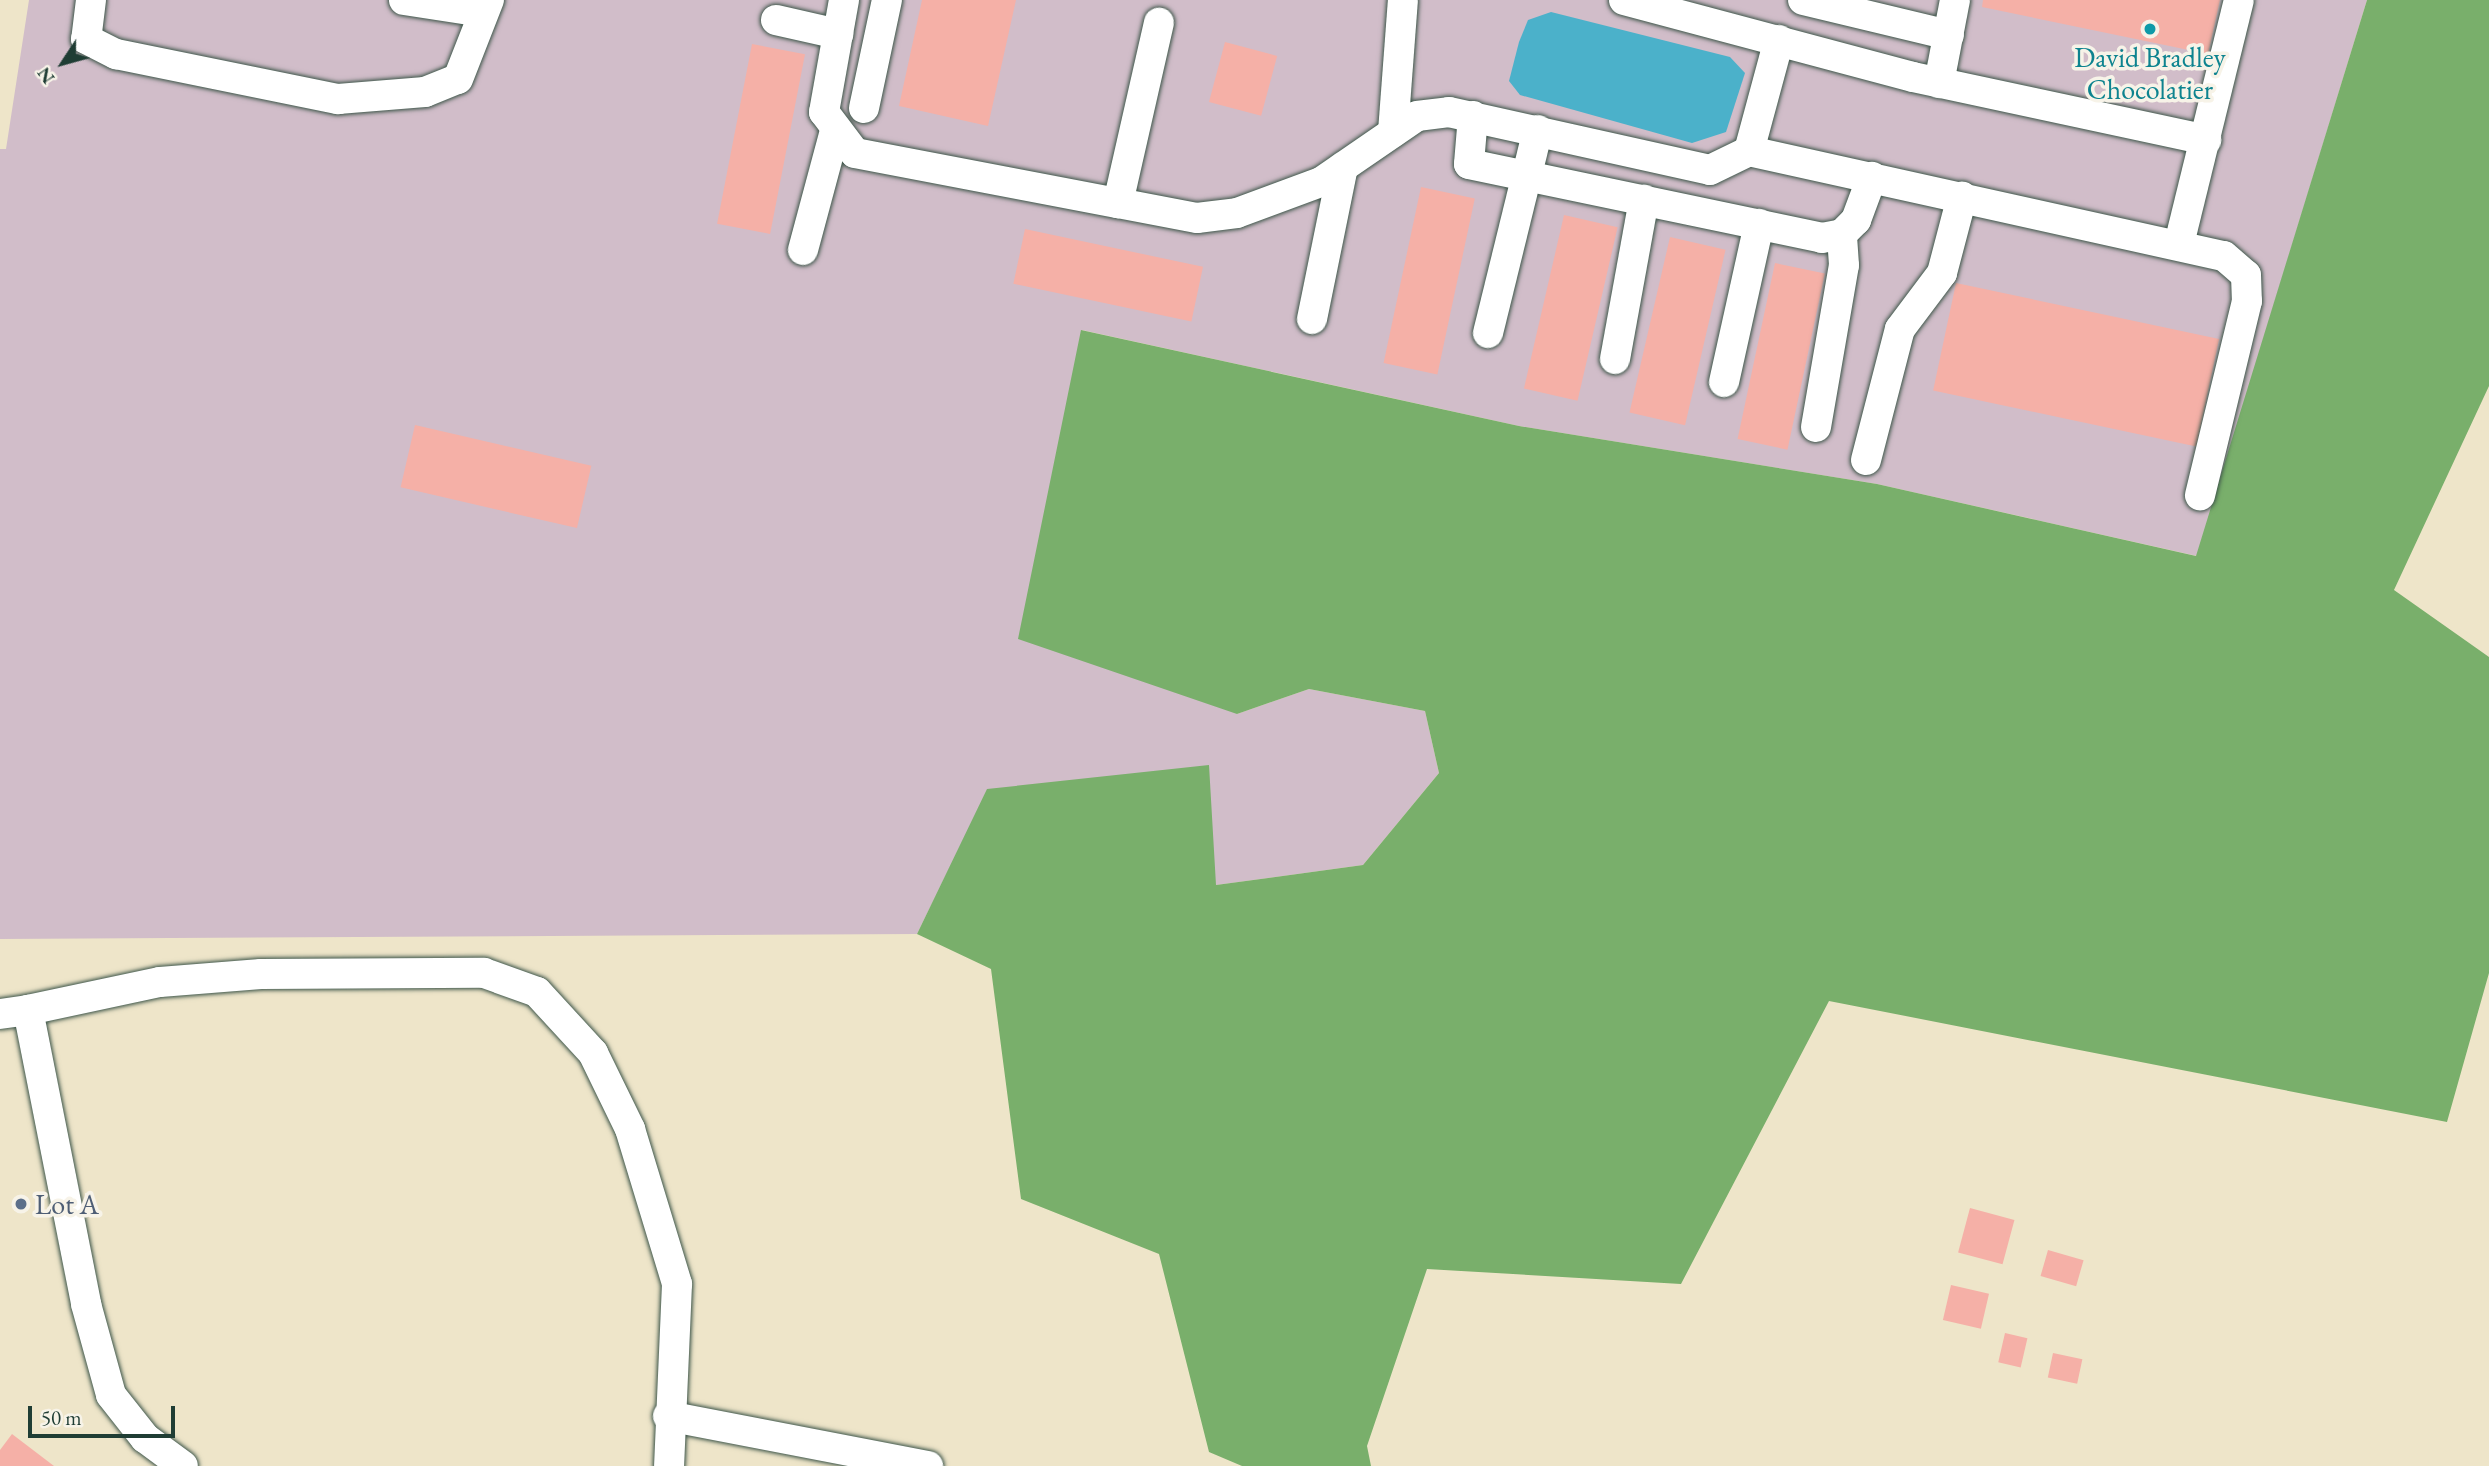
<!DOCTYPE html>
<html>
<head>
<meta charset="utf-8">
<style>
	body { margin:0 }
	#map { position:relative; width:2489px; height:1466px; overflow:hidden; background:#eee5c9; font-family:"EB Garamond",serif }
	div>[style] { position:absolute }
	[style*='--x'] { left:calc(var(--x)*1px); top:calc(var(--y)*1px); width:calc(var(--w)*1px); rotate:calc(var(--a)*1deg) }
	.industrial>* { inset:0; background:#d1bdc9 }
	.forest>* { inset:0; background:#79af6b }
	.water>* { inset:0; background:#4bb1ca }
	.building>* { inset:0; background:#f5b0a7; transform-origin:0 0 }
	.roads { filter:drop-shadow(0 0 2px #3e564a) drop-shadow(0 0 2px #3e564a) }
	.minor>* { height:30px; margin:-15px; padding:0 15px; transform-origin:15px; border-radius:15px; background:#fff }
	.dots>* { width:19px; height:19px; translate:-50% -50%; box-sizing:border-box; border:4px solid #f7f3e8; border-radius:50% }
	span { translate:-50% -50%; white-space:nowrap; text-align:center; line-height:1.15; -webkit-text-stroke:7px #f7f3e8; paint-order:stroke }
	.culture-label { font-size:28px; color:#0d838f }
	.service-label { font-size:28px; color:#4e5e75 }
	.left { translate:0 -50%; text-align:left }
	.north { position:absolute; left:28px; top:28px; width:70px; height:70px; -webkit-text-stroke:5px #f7f3e8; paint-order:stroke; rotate:234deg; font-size:19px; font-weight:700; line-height:28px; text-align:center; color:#1f3d34 }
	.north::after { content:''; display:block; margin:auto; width:24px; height:32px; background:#1f3d34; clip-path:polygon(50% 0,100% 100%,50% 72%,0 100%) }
	.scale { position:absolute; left:28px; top:1406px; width:147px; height:32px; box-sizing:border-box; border:4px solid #1f3d34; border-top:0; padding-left:9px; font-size:21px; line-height:24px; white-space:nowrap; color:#1f3d34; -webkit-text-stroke:5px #f7f3e8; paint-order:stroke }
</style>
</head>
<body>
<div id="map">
	<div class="industrial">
		<i style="clip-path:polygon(29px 0,2367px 0,2197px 556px,1877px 484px,1519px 426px,1082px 330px,1237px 714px,1309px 689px,1425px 711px,1439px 773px,1363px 865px,1216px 885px,988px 789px,917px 934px,0 939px,0 149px,6px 149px)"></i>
	</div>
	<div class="forest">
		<i style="clip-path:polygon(2367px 0,2489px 0,2489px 386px,2394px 590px,2489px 657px,2489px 973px,2447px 1122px,1829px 1001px,1681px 1284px,1427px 1269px,1367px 1446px,1371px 1466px,1242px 1466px,1209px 1452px,1159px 1254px,1021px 1199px,991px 969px,917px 934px,987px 789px,1209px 765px,1216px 885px,1363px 865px,1439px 773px,1425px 711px,1309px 689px,1237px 714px,1018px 639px,1081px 330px,1519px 426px,1877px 484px,2196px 556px)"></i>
	</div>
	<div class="water">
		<i style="clip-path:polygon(1551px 12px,1730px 57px,1745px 73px,1726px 132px,1692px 143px,1520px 95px,1509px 81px,1519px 42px,1528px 20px)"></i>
	</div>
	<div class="building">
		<i style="clip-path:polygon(922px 0,1016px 0,988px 126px,899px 106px)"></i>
		<i style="clip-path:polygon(1983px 0,2220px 0,2208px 54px,1982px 7px)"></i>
		<i style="left:1225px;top:42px;width:54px;height:62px;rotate:15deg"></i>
		<i style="left:752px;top:44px;width:54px;height:183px;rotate:11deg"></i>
		<i style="left:1421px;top:187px;width:55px;height:180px;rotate:12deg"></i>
		<i style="left:1564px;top:215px;width:55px;height:178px;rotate:13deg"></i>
		<i style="left:1025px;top:229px;width:182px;height:56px;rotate:12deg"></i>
		<i style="left:1670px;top:237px;width:57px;height:180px;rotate:13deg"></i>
		<i style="left:1775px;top:263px;width:51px;height:180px;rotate:12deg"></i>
		<i style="left:1956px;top:283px;width:269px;height:110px;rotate:12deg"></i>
		<i style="left:415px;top:425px;width:181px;height:64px;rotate:13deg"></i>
		<i style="left:1970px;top:1208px;width:46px;height:46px;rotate:15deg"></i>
		<i style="left:2048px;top:1250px;width:37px;height:27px;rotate:16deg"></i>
		<i style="left:1951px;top:1285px;width:39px;height:36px;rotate:13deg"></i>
		<i style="left:2005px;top:1333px;width:23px;height:30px;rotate:13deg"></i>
		<i style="left:2053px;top:1353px;width:30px;height:25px;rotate:12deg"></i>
		<i style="clip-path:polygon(12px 1434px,54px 1466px,0 1466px,0 1450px)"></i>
	</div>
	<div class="roads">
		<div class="minor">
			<i style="--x:91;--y:0;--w:39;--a:97"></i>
			<i style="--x:86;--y:39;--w:34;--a:27"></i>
			<i style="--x:116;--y:54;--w:227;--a:11.5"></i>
			<i style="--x:338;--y:99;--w:87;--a:-4.6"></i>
			<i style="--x:425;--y:92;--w:35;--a:-22"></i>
			<i style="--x:458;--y:79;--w:85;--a:-68.6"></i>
			<i style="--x:404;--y:0;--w:79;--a:8.7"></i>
			<i style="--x:844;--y:0;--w:114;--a:100.1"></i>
			<i style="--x:824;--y:112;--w:51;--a:52.9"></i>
			<i style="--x:855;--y:153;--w:268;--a:10.8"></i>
			<i style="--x:1118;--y:203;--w:80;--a:10.8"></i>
			<i style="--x:1197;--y:218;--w:40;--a:-7.1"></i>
			<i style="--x:1237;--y:213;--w:90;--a:-20.3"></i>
			<i style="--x:1321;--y:182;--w:116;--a:-34.5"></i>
			<i style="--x:1417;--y:116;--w:32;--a:-7"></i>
			<i style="--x:1449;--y:112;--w:267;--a:12.5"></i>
			<i style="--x:1710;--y:170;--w:43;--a:-26"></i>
			<i style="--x:1749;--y:151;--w:486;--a:12.5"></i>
			<i style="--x:2224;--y:256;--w:29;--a:41"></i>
			<i style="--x:2246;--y:275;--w:26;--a:88"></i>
			<i style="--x:2247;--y:301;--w:200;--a:103.6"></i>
			<i style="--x:1624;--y:0;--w:299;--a:14.9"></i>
			<i style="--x:1913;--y:77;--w:300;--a:12.1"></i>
			<i style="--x:1803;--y:0;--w:150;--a:13.5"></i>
			<i style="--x:776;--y:20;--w:64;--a:12.7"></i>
			<i style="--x:1939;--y:83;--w:85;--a:-79.1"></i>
			<i style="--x:864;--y:108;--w:110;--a:-78"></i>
			<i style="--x:1473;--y:116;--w:48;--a:94.8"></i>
			<i style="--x:1469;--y:164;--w:361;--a:11.8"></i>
			<i style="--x:1822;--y:238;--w:20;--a:-11"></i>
			<i style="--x:1842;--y:234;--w:20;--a:-45"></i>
			<i style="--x:1856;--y:220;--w:46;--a:-69.6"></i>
			<i style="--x:1393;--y:132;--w:132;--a:-85.7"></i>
			<i style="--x:1749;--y:151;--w:115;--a:-74.9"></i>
			<i style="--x:1118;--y:203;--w:185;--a:-77.2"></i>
			<i style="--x:2179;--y:244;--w:251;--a:-76.2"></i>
			<i style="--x:803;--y:250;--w:120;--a:-75"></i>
			<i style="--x:1312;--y:319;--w:155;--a:-78.5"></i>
			<i style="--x:1488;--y:333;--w:209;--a:-76.2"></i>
			<i style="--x:1615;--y:359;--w:162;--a:-79.7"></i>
			<i style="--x:1724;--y:382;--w:162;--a:-77.5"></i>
			<i style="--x:1816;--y:427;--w:164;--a:-80.2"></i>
			<i style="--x:1844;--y:265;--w:31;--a:-94"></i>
			<i style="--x:1866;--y:460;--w:135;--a:-75.5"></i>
			<i style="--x:1900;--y:329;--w:70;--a:-53.1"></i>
			<i style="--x:1942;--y:273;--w:79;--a:-75.3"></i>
			<i style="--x:28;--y:1010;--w:135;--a:-12"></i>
			<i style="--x:160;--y:982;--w:101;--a:-4.5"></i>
			<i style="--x:261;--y:974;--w:223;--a:-0.3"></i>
			<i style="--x:484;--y:973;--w:56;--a:19.7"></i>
			<i style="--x:537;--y:992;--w:83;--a:47.4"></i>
			<i style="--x:593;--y:1053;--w:85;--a:64"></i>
			<i style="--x:630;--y:1129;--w:162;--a:73.1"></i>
			<i style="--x:677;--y:1284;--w:182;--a:92.5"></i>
			<i style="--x:0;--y:1014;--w:28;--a:-8"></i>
			<i style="--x:28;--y:1010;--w:300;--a:78.8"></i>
			<i style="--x:86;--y:1304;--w:94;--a:74.6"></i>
			<i style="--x:111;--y:1395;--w:55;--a:51.7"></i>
			<i style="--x:145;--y:1438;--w:47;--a:36.4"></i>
			<i style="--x:668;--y:1416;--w:265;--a:10.9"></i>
		</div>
	</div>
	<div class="dots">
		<i style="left:2150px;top:29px;background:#0f9aa8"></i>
		<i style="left:21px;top:1204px;background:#5c6f8a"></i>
	</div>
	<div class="culture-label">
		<span style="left:2150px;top:73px">David Bradley<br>Chocolatier</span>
	</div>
	<div class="service-label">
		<span class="left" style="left:35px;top:1204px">Lot A</span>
	</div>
	<div class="north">N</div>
	<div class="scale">50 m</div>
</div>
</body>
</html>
